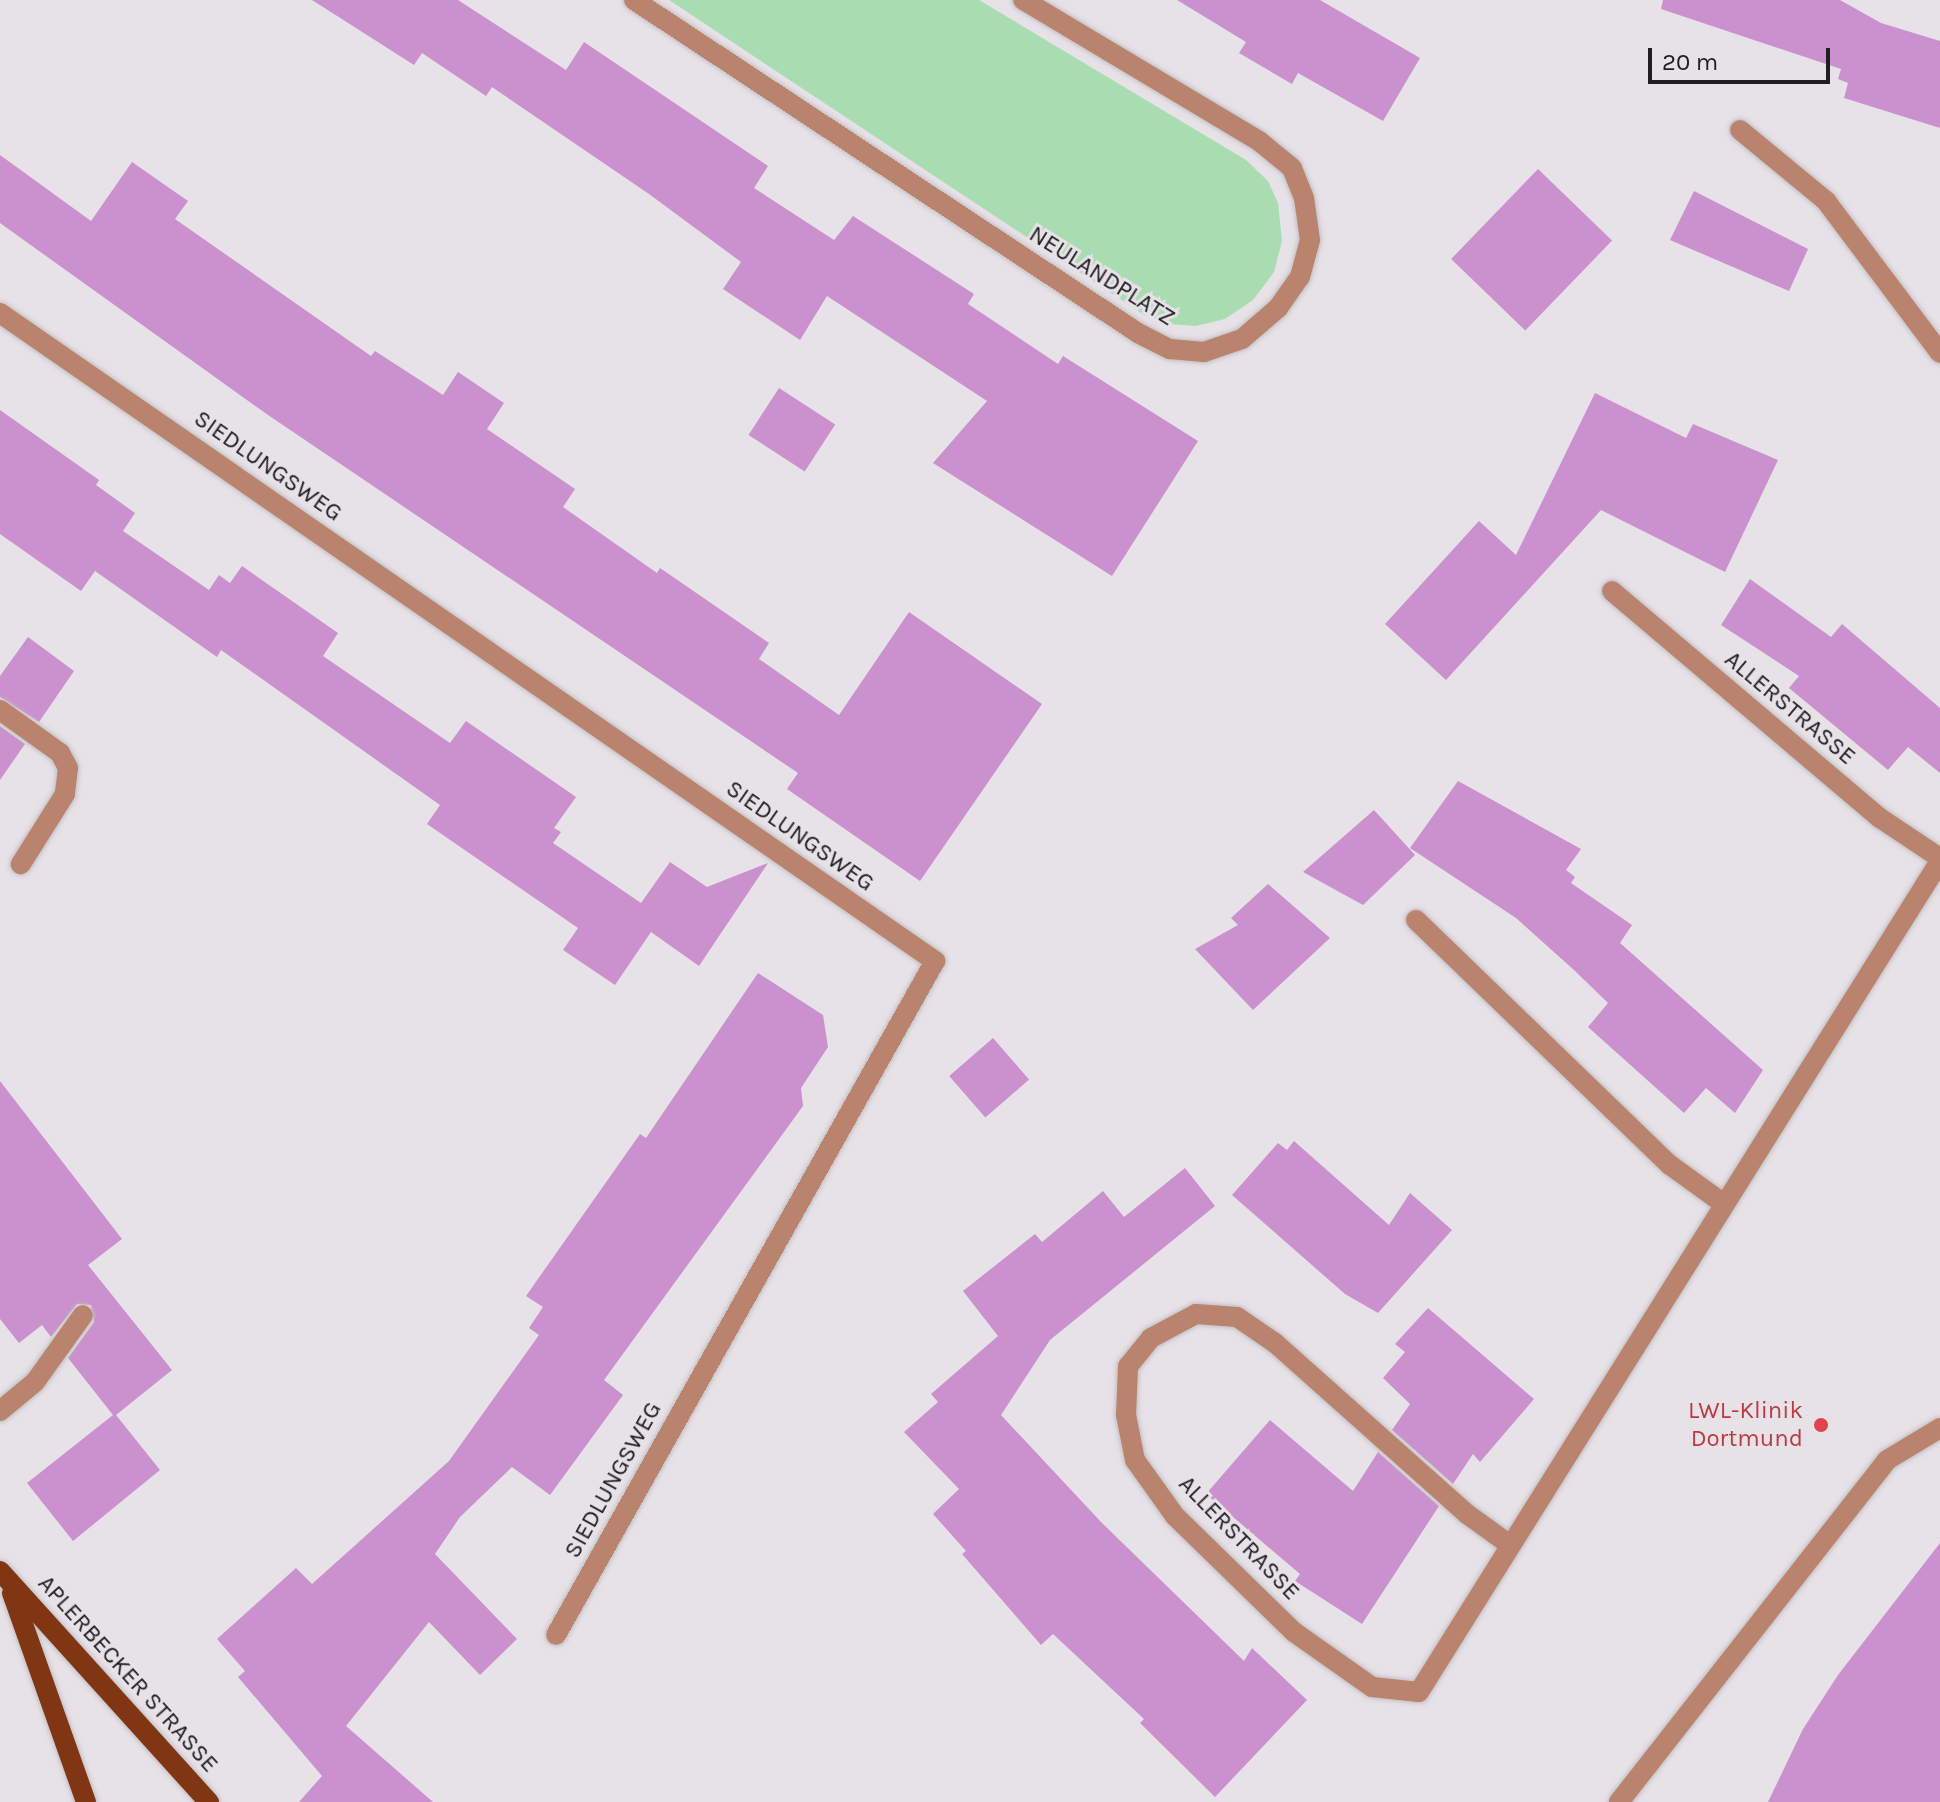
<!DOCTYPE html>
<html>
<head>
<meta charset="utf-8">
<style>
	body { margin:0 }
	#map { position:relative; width:1940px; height:1802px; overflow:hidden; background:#e7e2e7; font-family:Karla,sans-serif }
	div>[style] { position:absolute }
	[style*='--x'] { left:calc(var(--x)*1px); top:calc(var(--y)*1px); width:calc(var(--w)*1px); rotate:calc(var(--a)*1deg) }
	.green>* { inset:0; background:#aadcb2 }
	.building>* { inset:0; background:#ca91ce; transform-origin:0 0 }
	.roads { filter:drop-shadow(0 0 2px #c3bfc3) drop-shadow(0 0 2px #c3bfc3) }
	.minor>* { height:20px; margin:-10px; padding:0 10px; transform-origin:10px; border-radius:10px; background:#b9836d }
	.major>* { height:20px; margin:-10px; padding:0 10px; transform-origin:10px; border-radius:10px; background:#803513 }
	.dots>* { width:22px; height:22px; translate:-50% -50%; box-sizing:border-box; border:4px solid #e7e2e7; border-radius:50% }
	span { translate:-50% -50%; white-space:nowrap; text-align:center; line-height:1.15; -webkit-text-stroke:6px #e7e2e7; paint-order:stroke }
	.street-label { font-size:24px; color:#201e20 }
	.health-label { font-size:24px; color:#be3a42 }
	.right { translate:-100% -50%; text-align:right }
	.scale { position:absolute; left:1648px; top:48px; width:182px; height:36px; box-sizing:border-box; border:4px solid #201e20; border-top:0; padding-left:10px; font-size:24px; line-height:28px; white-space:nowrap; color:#201e20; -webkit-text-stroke:6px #e7e2e7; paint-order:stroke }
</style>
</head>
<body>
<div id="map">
	<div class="green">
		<i style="clip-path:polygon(669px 0,979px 0,1246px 160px,1268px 181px,1278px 203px,1282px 241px,1274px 272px,1253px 300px,1225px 319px,1196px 326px,1167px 324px,1144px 315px)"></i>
	</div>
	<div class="building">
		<i style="clip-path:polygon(312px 0,458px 0,566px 70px,584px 42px,768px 166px,754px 188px,834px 240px,853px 216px,974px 294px,968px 304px,1058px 364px,1063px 356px,1198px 441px,1112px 576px,933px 463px,987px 401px,827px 296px,800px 340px,723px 289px,741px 262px,649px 194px,492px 87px,486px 96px,422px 53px,414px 65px)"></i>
		<i style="clip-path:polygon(1177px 0,1320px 0,1420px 58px,1383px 121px,1298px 73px,1292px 84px,1239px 53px,1246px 42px)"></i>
		<i style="clip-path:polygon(1663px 0,1840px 0,1881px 23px,1940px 41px,1940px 128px,1844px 98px,1848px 83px,1838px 79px,1841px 69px,1661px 9px)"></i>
		<i style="clip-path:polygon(0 155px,91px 221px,132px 162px,188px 201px,175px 219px,371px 356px,375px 351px,443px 395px,458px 372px,504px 403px,487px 429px,575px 489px,563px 507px,657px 573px,660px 568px,769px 643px,759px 659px,839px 715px,909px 612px,1042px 704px,920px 881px,787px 789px,798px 773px,268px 415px,0 223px)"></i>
		<i style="left:1538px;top:169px;width:103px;height:125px;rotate:44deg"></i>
		<i style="clip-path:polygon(1694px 191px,1808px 249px,1789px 291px,1670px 240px)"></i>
		<i style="left:779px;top:388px;width:67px;height:56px;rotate:33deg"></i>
		<i style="clip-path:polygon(1595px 393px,1686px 438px,1693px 424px,1778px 460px,1725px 572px,1601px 510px,1446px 680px,1385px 624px,1479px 521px,1516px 555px)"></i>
		<i style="clip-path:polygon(0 410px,99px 480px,96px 485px,135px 513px,123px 531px,209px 590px,219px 575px,230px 583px,242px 566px,338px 633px,323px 656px,450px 743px,466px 721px,576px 797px,554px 828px,561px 832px,553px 843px,641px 903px,670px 862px,707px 887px,768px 863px,699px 966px,651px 932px,615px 985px,563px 950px,578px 928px,427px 824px,440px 805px,221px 650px,217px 657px,95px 571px,81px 591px,0 534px)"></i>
		<i style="clip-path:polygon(1750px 579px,1831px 637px,1842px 624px,1940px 708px,1940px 773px,1908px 747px,1888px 770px,1789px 688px,1799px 676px,1721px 625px)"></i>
		<i style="clip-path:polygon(28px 637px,74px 671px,39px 722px,0 697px,0 676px)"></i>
		<i style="clip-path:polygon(0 726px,25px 744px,0 780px)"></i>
		<i style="clip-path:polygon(1458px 781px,1581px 849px,1566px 870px,1575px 877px,1571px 883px,1632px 925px,1620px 943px,1763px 1070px,1735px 1113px,1706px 1088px,1684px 1113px,1588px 1027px,1608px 1003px,1574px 970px,1516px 918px,1410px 848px)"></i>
		<i style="clip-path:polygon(1374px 810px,1415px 855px,1363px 905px,1303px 872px)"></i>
		<i style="clip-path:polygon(1268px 884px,1330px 938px,1253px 1010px,1195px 949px,1238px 925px,1231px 918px)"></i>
		<i style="clip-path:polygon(758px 973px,823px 1015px,828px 1047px,801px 1088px,803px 1106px,604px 1380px,623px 1395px,550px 1495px,512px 1467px,460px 1517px,435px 1554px,517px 1639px,480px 1675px,429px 1622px,346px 1726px,433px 1802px,299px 1802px,322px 1776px,238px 1677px,245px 1671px,217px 1639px,296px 1568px,312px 1584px,449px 1461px,539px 1335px,529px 1328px,543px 1307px,526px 1296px,640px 1134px,646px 1138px)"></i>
		<i style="left:993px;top:1038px;width:55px;height:58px;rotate:49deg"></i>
		<i style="clip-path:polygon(0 1081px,122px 1239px,88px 1265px,172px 1370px,116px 1415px,160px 1470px,73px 1541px,27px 1483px,113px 1415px,68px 1358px,94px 1322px,91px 1305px,77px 1304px,51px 1337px,42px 1325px,19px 1343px,0 1319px)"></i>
		<i style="clip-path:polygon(1294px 1141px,1389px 1225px,1410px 1193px,1452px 1230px,1378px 1313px,1345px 1294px,1232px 1195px,1278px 1143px,1287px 1150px)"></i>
		<i style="clip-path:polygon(1185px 1168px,1215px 1206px,1050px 1340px,1001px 1415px,1102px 1523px,1244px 1661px,1252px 1648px,1307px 1700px,1215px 1797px,1140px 1723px,1144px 1719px,1053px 1634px,1041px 1645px,962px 1554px,966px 1551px,933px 1514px,959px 1489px,904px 1432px,938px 1402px,931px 1394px,998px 1336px,963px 1291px,1035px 1234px,1042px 1242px,1103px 1191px,1124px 1217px)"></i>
		<i style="clip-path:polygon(1428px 1308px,1534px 1399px,1480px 1462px,1473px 1454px,1453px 1484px,1392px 1430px,1410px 1404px,1383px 1378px,1405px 1352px,1395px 1344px)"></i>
		<i style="clip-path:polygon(1270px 1420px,1353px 1491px,1378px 1452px,1439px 1506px,1362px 1624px,1295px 1581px,1300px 1574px,1206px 1494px)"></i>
		<i style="clip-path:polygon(1940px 1543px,1940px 1802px,1768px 1802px,1803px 1729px,1838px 1675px)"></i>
	</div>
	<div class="roads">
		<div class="minor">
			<i style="--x:634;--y:0;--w:604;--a:33.45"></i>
			<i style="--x:1138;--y:333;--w:36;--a:27"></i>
			<i style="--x:1170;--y:349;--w:34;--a:5"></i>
			<i style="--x:1204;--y:352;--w:40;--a:-18.9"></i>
			<i style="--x:1242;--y:339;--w:48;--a:-40.7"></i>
			<i style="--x:1278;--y:308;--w:38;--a:-55"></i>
			<i style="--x:1300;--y:277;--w:38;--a:-75"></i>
			<i style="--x:1310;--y:240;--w:42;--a:-98.1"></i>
			<i style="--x:1304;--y:198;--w:32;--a:-112"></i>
			<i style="--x:1292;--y:168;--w:43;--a:-140.7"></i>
			<i style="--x:1259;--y:141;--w:275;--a:-149.1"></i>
			<i style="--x:1740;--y:130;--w:112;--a:39.5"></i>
			<i style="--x:1826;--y:201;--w:190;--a:53.1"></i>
			<i style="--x:0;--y:313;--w:1138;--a:34.72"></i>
			<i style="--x:935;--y:961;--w:773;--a:119.35"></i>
			<i style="--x:1612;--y:591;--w:351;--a:40.3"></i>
			<i style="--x:1880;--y:818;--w:72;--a:33.7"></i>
			<i style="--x:0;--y:710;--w:74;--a:35.6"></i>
			<i style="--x:60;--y:753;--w:17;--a:62"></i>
			<i style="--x:68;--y:768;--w:26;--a:97"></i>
			<i style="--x:65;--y:794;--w:83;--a:122.2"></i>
			<i style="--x:1416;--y:920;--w:353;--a:44"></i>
			<i style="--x:1670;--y:1165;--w:67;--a:35.8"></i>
			<i style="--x:0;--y:1411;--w:45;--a:-39.6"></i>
			<i style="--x:35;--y:1382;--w:82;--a:-54.4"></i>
			<i style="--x:1510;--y:1545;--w:53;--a:-144.2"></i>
			<i style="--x:1467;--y:1514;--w:257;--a:-138.3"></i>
			<i style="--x:1275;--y:1343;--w:46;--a:-145.6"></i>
			<i style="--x:1237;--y:1317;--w:41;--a:-175.8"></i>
			<i style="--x:1196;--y:1314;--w:51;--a:151.9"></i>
			<i style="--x:1151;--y:1338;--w:36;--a:129"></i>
			<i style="--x:1128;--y:1366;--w:49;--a:92.3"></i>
			<i style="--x:1126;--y:1415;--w:46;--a:78.7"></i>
			<i style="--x:1135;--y:1460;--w:69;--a:54.5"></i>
			<i style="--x:1175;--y:1516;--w:166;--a:44.3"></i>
			<i style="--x:1294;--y:1632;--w:95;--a:35.2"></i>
			<i style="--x:1372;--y:1687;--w:47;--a:6.1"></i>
			<i style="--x:1419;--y:1692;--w:981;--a:-57.91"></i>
			<i style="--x:1619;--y:1802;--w:434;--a:-51.9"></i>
			<i style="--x:1887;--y:1460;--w:62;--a:-31.1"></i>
		</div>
		<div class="major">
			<i style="--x:0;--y:1571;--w:312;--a:47.9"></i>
			<i style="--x:12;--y:1593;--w:222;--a:70.5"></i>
		</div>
	</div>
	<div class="dots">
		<i style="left:1821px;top:1425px;background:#e0444e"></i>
	</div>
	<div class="street-label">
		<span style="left:1102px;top:276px;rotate:32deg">NEULANDPLATZ</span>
		<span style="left:268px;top:466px;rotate:35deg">SIEDLUNGSWEG</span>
		<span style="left:1790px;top:708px;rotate:40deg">ALLERSTRASSE</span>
		<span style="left:800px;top:836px;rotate:35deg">SIEDLUNGSWEG</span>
		<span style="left:613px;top:1480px;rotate:-61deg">SIEDLUNGSWEG</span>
		<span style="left:1239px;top:1538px;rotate:46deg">ALLERSTRASSE</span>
		<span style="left:128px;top:1674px;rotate:48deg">APLERBECKER STRASSE</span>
	</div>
	<div class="health-label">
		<span class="right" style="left:1803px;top:1425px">LWL-Klinik<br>Dortmund</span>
	</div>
	<div class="scale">20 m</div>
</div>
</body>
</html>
